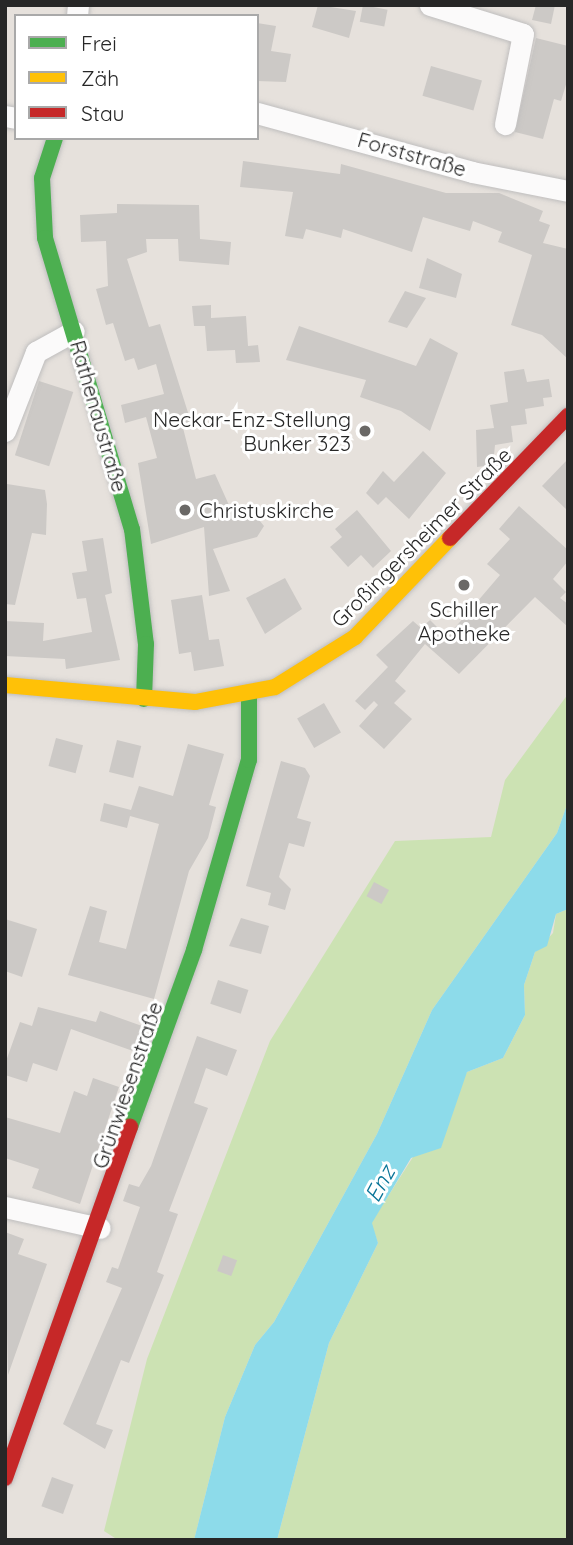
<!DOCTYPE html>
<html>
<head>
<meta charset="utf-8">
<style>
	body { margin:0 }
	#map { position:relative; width:573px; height:1545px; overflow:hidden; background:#e6e1dc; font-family:Quicksand,sans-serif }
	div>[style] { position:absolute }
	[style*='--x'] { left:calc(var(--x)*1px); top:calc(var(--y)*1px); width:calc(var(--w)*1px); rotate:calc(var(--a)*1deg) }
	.green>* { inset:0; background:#cce2b3 }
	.water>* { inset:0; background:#8ddbea }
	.building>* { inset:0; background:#ccc9c6; transform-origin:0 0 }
	.roads { filter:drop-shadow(0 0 2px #bfbebe) drop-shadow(0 0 2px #bfbebe) }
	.street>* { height:21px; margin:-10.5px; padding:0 10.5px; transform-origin:10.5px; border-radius:10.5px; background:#fbfafa }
	.fast>* { height:16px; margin:-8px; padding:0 8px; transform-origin:8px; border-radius:8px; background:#4caf50 }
	.slow>* { height:16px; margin:-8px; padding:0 8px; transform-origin:8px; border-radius:8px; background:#ffc107 }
	.jam>* { height:16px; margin:-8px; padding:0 8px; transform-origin:8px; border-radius:8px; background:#c62828 }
	.dots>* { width:19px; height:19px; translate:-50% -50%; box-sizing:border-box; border:4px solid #fff; border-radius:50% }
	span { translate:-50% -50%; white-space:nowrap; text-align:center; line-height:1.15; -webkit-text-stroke:6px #fff; paint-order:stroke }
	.street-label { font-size:21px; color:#272727 }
	.poi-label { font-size:21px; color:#272727 }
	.right { translate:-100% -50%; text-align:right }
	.left { translate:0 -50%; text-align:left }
	.water-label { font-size:23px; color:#0a7598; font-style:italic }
	.frame { position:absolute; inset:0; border:7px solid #272727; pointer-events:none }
	.legend { position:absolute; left:14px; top:14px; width:245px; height:126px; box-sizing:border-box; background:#fff; border:2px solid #a9a9a9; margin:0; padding:9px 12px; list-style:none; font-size:21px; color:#272727 }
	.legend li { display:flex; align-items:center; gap:14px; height:35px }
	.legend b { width:35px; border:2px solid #a9a9a9 }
</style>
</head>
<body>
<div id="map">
	<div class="green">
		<i style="clip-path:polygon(568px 694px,568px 802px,557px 833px,432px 1010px,377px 1134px,274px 1322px,255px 1345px,225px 1417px,194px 1540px,118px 1540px,104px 1531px,147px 1359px,270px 1041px,395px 841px,491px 837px,505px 780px)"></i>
		<i style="clip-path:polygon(568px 909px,568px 1540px,277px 1540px,329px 1343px,378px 1243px,371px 1223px,467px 1072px,503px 1058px,525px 1015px,524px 985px,535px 952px,553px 933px,556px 914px)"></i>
	</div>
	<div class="water">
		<i style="clip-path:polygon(568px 802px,568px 909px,556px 914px,547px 946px,535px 952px,524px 985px,525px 1015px,503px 1058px,467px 1072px,441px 1148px,411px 1158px,372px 1223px,378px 1243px,329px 1343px,277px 1540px,194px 1540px,225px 1417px,255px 1345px,274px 1322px,377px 1134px,432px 1010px,557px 833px)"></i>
	</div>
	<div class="building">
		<i style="clip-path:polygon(318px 5px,356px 11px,349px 38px,312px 27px)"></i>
		<i style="left:363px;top:5px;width:25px;height:17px;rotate:11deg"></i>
		<i style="clip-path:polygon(536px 5px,555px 5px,551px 24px,532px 20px)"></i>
		<i style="clip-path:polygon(257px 23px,276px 26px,271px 51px,291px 54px,286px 82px,257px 81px)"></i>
		<i style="clip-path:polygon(536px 38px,568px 46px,568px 78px,561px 101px,554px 99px,543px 139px,515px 132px)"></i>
		<i style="left:431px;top:66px;width:53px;height:31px;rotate:16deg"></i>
		<i style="clip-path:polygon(243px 161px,340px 174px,341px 164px,446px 193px,499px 193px,543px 211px,539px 221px,550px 225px,543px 243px,568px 249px,568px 359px,542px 335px,511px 325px,532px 255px,498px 242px,502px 232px,473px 221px,470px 231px,423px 217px,412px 252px,343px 229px,341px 238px,306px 229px,303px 239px,285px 236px,293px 192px,240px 187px)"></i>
		<i style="clip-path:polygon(117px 204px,199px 205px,200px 239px,231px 242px,229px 265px,179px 261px,178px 239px,146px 239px,147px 252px,127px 259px,149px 327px,160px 324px,191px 422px,182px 424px,196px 479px,215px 474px,233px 514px,250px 509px,264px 526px,257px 537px,213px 549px,230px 591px,209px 596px,204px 527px,151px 544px,138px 463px,157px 458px,146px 417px,125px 423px,121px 405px,164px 394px,156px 364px,138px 370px,134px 358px,125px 361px,113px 323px,106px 325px,96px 289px,108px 286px,106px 241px,81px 242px,80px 215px,117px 213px)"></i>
		<i style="clip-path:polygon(427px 258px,462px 274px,456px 298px,419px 288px)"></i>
		<i style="clip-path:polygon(405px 291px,426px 298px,407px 328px,388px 322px)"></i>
		<i style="clip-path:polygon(211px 305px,211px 318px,246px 316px,248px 346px,258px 345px,260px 362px,236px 363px,235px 350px,207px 351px,205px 326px,194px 326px,192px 306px)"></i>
		<i style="clip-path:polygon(299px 326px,416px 366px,430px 338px,458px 353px,430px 431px,401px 411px,360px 397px,366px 380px,286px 360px)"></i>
		<i style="clip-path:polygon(524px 369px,527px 382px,549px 379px,552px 397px,543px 398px,544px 406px,525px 409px,527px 424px,511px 426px,513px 442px,495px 445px,493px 465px,477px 467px,476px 430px,494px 428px,490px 405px,508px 402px,504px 372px)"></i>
		<i style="left:39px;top:381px;width:36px;height:78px;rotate:18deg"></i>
		<i style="clip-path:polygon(423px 451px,446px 473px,409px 519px,386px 497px,378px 505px,366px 493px,383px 471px,394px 482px)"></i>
		<i style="clip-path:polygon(568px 459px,568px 511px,542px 486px)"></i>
		<i style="clip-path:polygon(7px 484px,45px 490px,47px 504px,46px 535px,32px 533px,15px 605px,5px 604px)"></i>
		<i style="clip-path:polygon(519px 506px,568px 550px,568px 561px,553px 579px,566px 592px,560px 598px,568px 604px,568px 627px,535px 597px,459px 674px,425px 644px,395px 681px,406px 691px,394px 703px,412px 719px,384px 749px,359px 726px,378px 705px,374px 701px,365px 710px,355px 701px,388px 667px,376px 655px,413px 621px,421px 628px,430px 620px,447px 637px,500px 575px,487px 564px,510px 539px,499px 529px)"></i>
		<i style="clip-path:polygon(357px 510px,391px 551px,373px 568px,361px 555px,348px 567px,330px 547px,342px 537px,335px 529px)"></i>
		<i style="clip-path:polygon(103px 538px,112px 593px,105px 595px,120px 660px,66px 669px,65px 659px,5px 656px,5px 621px,44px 623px,43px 641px,92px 632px,86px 598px,77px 599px,72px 573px,87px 571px,82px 541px)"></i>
		<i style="clip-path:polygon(285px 578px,302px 609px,265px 634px,246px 598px)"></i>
		<i style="clip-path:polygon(202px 595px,209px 640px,219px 639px,224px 666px,194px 671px,191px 652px,179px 654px,171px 600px)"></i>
		<i style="left:324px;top:703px;width:34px;height:31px;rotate:60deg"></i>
		<i style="left:56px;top:738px;width:28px;height:29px;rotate:15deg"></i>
		<i style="left:117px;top:740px;width:25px;height:33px;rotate:14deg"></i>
		<i style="clip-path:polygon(188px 744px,224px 754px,209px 805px,216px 807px,208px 838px,189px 871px,154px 999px,68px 975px,90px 906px,107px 911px,99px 942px,126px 949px,159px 824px,130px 816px,127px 828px,100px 821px,104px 803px,131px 810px,139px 786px,173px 796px)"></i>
		<i style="clip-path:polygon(281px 761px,305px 768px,310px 776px,297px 818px,311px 822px,304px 847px,289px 843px,279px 877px,291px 889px,285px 910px,268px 905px,271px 893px,246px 886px)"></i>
		<i style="left:374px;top:882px;width:17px;height:16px;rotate:28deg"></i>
		<i style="clip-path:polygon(241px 918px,269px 926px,261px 954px,229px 946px)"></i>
		<i style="clip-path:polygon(5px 919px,37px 929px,22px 977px,5px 971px)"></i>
		<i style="left:218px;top:980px;width:32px;height:25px;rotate:18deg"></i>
		<i style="clip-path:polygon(38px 1007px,96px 1022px,100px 1011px,142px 1026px,133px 1051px,71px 1029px,57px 1071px,33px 1063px,27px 1082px,5px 1075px,5px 1064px,20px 1022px,32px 1026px)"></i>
		<i style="clip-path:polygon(197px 1036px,237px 1050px,227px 1076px,206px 1068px,194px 1103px,208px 1108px,169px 1211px,178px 1214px,157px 1272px,164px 1275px,129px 1363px,121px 1360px,96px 1424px,113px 1430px,105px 1449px,63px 1424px,122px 1288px,106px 1282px,112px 1267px,118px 1269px,140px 1207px,123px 1201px,129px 1184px,139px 1187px,151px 1166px)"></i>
		<i style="clip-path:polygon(93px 1078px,119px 1087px,80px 1204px,32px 1188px,39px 1169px,5px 1158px,5px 1117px,60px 1133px,74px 1091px,87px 1096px)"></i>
		<i style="clip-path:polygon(5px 1232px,24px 1239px,14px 1264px,18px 1254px,47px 1264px,8px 1375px)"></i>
		<i style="left:223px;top:1255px;width:15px;height:17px;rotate:20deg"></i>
		<i style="left:52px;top:1477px;width:23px;height:31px;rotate:20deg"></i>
	</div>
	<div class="roads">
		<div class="street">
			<i style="--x:430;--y:5;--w:97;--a:17.3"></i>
			<i style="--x:523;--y:34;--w:92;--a:101.3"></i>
			<i style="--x:77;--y:16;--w:11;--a:-85"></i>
			<i style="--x:257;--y:113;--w:223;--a:15.3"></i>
			<i style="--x:472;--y:172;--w:98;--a:11.2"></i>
			<i style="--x:5;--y:116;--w:11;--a:10"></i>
			<i style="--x:5;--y:431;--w:85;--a:-68.6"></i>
			<i style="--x:36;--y:352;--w:43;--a:-28.9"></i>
			<i style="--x:5;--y:1207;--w:97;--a:12.5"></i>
		</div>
		<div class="fast">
			<i style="--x:55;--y:138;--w:42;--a:108"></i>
			<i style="--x:42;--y:178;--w:60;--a:87.1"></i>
			<i style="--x:45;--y:238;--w:304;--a:73.4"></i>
			<i style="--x:132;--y:529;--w:116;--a:83.1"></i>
			<i style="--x:146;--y:644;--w:55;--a:92.1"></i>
			<i style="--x:130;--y:1127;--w:188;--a:-70.1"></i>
			<i style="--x:194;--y:950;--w:198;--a:-73.9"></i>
			<i style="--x:249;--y:760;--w:64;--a:-90"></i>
		</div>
		<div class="slow">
			<i style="--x:5;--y:685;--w:191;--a:5.1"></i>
			<i style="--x:195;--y:702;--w:81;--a:-10.6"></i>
			<i style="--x:275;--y:687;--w:94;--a:-32"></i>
			<i style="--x:355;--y:637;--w:137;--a:-46.2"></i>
		</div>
		<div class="jam">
			<i style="--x:450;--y:538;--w:170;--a:-46"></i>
			<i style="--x:5;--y:1478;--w:373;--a:-70.4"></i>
		</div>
	</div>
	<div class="dots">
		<i style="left:365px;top:431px;background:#6a6866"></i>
		<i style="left:185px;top:510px;background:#6a6866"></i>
		<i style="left:464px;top:585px;background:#6a6866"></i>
	</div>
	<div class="street-label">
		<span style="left:412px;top:154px;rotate:16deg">Forststraße</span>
		<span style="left:99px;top:416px;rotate:74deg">Rathenaustraße</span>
		<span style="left:421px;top:537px;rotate:-45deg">Großingersheimer Straße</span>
		<span style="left:127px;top:1085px;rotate:-71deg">Grünwiesenstraße</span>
	</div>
	<div class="poi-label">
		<span class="right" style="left:351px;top:431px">Neckar-Enz-Stellung<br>Bunker 323</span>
		<span class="left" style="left:199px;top:510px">Christuskirche</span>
		<span style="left:464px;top:621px">Schiller<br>Apotheke</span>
	</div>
	<div class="water-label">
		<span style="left:380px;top:1184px;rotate:-61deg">Enz</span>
	</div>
	<div class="frame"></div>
	<ul class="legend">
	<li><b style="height:9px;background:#4caf50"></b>Frei</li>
	<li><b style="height:9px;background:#ffc107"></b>Zäh</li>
	<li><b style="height:9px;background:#c62828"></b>Stau</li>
	</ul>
</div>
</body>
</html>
